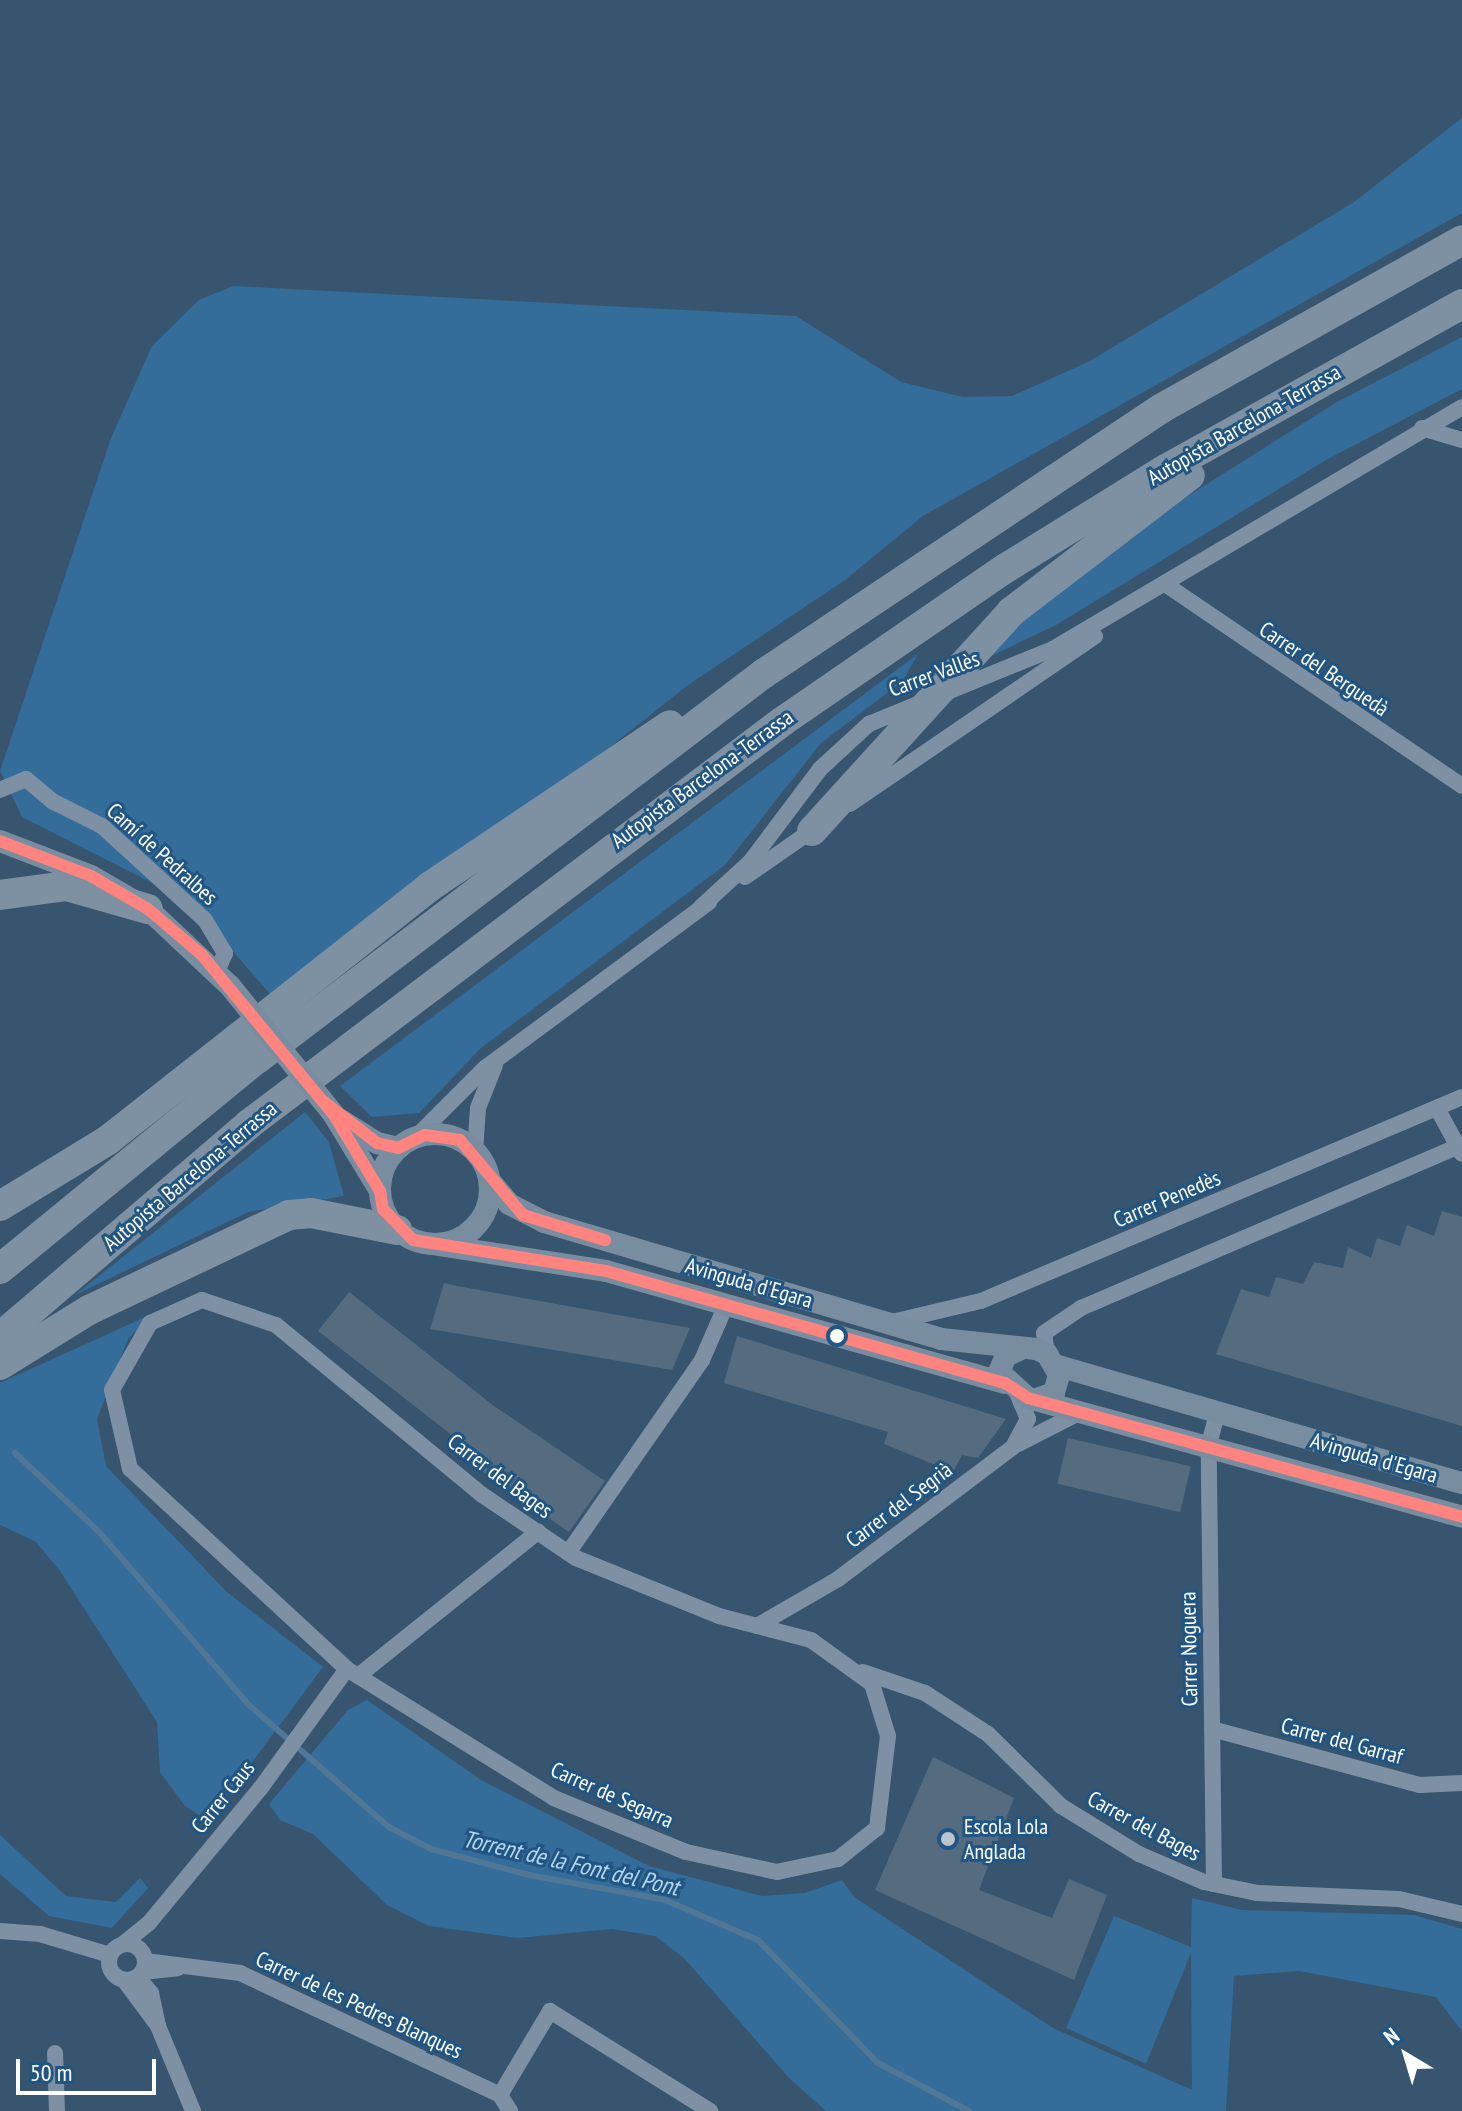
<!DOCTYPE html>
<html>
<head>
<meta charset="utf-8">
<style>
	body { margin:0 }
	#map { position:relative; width:1462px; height:2111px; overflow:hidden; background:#37556e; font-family:"PT Sans Narrow",sans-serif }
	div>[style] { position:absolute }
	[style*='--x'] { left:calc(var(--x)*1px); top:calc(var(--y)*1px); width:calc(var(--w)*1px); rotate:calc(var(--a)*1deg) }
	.green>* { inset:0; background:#346c9a }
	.stream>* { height:6px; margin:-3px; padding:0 3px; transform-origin:3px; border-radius:3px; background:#517796 }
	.building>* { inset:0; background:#556c80; transform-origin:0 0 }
	.street>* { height:16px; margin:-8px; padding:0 8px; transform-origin:8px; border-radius:8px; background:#7e91a4 }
	.street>.ring { margin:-8px; padding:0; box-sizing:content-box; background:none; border:16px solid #7e91a4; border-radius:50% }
	.secondary>* { height:22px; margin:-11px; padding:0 11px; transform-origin:11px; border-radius:11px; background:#788ea0 }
	.secondary>.ring { margin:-11px; padding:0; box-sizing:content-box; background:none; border:22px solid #788ea0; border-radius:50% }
	.highway>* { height:30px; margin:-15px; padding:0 15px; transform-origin:15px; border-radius:15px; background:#7e91a3 }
	.secondary-bridge>* { height:22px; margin:-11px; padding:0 11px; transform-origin:11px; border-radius:11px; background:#788ea0 }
	.bus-1>* { height:12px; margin:-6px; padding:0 6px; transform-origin:6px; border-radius:6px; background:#ff8480 }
	.dots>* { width:22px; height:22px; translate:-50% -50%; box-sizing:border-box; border:4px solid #215684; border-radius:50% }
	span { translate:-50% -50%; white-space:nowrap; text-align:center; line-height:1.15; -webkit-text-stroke:6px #215684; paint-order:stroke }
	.street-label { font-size:22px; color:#fff }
	.poi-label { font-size:22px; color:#fff }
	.left { translate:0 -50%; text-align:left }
	.water-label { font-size:24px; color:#b4d6f0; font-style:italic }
	.north { position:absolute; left:1366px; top:2015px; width:80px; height:80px; -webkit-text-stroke:6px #215684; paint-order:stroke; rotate:322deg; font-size:22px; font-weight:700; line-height:32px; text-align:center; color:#fff }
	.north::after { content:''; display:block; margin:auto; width:28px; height:36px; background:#fff; clip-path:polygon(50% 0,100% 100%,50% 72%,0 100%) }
	.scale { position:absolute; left:16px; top:2059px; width:140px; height:36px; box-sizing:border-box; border:4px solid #fff; border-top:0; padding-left:10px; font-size:24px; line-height:28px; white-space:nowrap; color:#fff; -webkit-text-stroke:6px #215684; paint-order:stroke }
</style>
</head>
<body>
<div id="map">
	<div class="green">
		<i style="clip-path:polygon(1462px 118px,1462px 213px,923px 516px,845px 580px,688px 685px,282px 1008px,225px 942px,154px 884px,22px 817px,0 771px,111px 438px,152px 346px,199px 300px,233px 286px,796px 316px,901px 382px,963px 397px,1012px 396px,1088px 362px,1354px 202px)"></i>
		<i style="clip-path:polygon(1462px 337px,1462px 389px,1326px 460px,1056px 625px,966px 668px,1064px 574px,1337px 402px)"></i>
		<i style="clip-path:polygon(918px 654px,902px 682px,821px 743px,725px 865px,481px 1048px,419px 1113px,372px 1117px,340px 1086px)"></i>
		<i style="clip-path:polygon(305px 1112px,329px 1142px,344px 1196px,248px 1212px,75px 1295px)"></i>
		<i style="clip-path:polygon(154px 1313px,128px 1339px,97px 1419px,106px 1466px,227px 1592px,323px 1667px,208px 1821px,185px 1806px,160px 1772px,157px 1722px,60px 1571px,36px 1542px,0 1525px,0 1383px)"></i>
		<i style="clip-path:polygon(367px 1700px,481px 1780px,649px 1866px,762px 1896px,805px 1893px,842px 1880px,854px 1897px,1053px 2028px,1192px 2090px,1191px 1953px,1146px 2064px,1066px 2028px,1114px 1916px,1191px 1947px,1192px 1898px,1242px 1910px,1415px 1915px,1462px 1929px,1462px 2031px,1436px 1997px,1299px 1971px,1234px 1976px,1226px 2111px,826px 2111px,789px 2078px,684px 1958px,655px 1936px,612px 1929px,518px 1938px,429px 1926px,387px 1905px,313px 1834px,280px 1820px,269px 1804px,348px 1710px)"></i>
		<i style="clip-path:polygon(0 1835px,66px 1896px,116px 1902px,140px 1878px,148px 1888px,112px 1928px,49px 1916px,0 1874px)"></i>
	</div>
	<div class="stream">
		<i style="--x:15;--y:1453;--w:115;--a:43.2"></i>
		<i style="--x:99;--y:1532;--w:229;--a:49.1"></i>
		<i style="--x:249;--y:1705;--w:186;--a:41.1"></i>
		<i style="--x:389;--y:1827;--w:47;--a:27.6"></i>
		<i style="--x:431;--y:1849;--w:101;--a:14.9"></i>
		<i style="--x:529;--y:1875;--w:138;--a:10.4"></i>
		<i style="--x:665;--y:1900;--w:101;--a:23.3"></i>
		<i style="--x:758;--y:1940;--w:172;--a:45.7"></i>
		<i style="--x:878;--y:2063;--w:103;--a:27.8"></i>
	</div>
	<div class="building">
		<i style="clip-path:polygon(1442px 1211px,1462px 1217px,1462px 1426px,1216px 1354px,1241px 1289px,1269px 1297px,1276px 1277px,1303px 1284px,1314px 1262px,1343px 1268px,1348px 1247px,1371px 1258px,1377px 1238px,1400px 1246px,1407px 1225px,1434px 1236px)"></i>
		<i style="clip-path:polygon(444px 1283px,457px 1286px,690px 1328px,672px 1370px,430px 1329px)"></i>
		<i style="clip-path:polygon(349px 1292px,494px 1406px,605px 1481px,569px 1532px,459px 1455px,466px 1446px,318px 1331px)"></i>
		<i style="clip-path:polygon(737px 1336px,1006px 1419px,978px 1458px,962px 1455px,953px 1472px,884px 1444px,888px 1432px,724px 1383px)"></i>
		<i style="left:1068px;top:1438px;width:126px;height:47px;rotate:13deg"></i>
		<i style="clip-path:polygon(933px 1757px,1014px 1798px,979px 1890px,1052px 1918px,1069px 1879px,1107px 1895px,1074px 1980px,875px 1890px)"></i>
	</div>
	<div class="street">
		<i style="--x:1422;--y:428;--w:42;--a:16.7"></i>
		<i style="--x:1165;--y:584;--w:359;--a:34.2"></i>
		<i style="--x:0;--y:790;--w:28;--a:-23"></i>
		<i style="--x:26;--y:779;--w:34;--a:40"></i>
		<i style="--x:52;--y:801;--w:56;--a:26.6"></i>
		<i style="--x:102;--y:826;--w:139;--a:42.4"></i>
		<i style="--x:205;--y:920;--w:39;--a:59"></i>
		<i style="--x:225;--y:953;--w:21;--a:113"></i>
		<i style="--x:850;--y:804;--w:297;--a:-34.4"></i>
		<i style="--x:745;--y:877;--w:89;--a:-34.9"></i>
		<i style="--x:701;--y:907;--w:67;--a:-42.6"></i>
		<i style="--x:750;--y:862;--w:116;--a:-53"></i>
		<i style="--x:820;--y:769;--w:67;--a:-42.6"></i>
		<i style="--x:869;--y:724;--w:199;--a:-22.2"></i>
		<i style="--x:1053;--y:649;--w:475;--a:-30.6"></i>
		<i style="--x:1437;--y:1108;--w:52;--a:61.5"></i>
		<i style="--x:415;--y:1138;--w:99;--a:-45"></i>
		<i style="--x:485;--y:1068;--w:279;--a:-36.5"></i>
		<i style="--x:475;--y:1152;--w:44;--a:-86.1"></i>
		<i style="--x:478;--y:1108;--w:46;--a:-68.4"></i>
		<i style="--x:202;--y:1300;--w:78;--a:18.7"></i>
		<i style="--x:276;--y:1325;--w:266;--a:39.5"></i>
		<i style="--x:481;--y:1494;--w:115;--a:34"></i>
		<i style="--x:576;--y:1558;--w:154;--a:22.1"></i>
		<i style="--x:719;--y:1616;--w:95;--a:14.6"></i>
		<i style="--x:811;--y:1640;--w:75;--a:35.8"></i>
		<i style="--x:872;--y:1684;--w:54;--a:72.9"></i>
		<i style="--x:888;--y:1736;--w:93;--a:96.8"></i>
		<i style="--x:877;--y:1828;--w:50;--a:141.5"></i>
		<i style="--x:838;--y:1859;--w:62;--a:168"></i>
		<i style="--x:777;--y:1872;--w:93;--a:-167.6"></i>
		<i style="--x:686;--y:1852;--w:143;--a:-157.8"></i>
		<i style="--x:554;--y:1798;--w:244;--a:-148.1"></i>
		<i style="--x:347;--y:1669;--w:295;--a:-137.3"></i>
		<i style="--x:130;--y:1469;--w:81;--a:-102.8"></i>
		<i style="--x:112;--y:1390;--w:77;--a:-60.4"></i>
		<i style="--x:150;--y:1323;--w:57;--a:-23.9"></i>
		<i style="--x:892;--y:1322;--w:91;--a:-13.3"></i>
		<i style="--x:981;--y:1301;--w:522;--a:-22.98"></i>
		<i style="--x:1047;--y:1354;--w:21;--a:-98"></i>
		<i style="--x:1044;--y:1333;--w:45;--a:-34"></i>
		<i style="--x:1081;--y:1308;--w:414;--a:-23.2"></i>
		<i style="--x:1018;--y:1444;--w:68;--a:-26.9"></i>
		<i style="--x:568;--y:1553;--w:235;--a:-55.2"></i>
		<i style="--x:702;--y:1360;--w:60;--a:-66.4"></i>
		<i style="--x:757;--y:1626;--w:94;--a:-30.1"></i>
		<i style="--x:838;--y:1579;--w:219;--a:-37"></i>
		<i style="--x:1013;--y:1447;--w:32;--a:-62"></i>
		<i style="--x:1028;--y:1419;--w:28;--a:-113"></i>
		<i style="--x:863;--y:1672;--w:65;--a:18.7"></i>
		<i style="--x:925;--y:1693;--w:75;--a:33.1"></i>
		<i style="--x:988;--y:1734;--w:103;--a:44.6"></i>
		<i style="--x:1061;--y:1806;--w:92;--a:31.6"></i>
		<i style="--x:1139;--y:1854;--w:71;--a:23.3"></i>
		<i style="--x:1204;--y:1882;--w:54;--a:11.7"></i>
		<i style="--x:1257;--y:1893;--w:142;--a:2.4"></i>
		<i style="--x:1399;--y:1899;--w:65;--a:13.4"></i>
		<i style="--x:358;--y:1676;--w:231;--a:-38.7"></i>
		<i style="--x:1212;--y:1729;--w:215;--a:15.1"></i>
		<i style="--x:1420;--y:1785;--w:42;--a:-2.7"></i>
		<i style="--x:1214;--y:1884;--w:439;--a:-90.7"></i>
		<i style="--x:1209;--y:1445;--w:32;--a:-76"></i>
		<i style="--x:0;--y:1931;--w:40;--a:4.3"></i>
		<i style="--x:40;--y:1934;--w:73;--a:16.7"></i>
		<i style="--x:123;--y:1944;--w:33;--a:-39"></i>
		<i style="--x:149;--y:1923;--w:174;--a:-50.4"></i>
		<i style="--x:260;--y:1789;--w:148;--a:-54.1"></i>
		<i class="ring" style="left:109px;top:1944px;width:20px;height:20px"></i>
		<i style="--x:145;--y:1961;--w:96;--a:7.2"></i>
		<i style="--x:240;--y:1973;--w:287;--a:25.1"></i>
		<i style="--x:500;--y:2095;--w:19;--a:58"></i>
		<i style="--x:142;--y:1972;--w:36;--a:-6"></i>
		<i style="--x:138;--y:1977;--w:21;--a:51"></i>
		<i style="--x:151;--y:1993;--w:33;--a:78"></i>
		<i style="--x:124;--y:1980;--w:57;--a:53.5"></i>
		<i style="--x:158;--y:2026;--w:92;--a:67.6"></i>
		<i style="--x:55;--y:2053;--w:58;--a:88"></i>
		<i style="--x:500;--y:2095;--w:98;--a:-59.2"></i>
		<i style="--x:550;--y:2011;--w:189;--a:32"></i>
	</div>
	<div class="secondary">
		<i style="--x:0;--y:841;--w:97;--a:21"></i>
		<i style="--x:91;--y:876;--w:66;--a:30.1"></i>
		<i style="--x:148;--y:909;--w:112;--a:43.2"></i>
		<i style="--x:334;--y:1115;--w:89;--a:58.8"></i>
		<i style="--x:339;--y:1119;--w:45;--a:32.3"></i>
		<i style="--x:377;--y:1143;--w:22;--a:13"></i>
		<i class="ring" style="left:380px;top:1134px;width:88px;height:88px"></i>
		<i style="--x:490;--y:1181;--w:30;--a:50"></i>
		<i style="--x:509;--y:1204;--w:39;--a:27"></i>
		<i style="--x:544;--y:1222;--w:414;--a:16.4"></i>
		<i style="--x:941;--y:1339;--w:96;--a:6"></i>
		<i style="--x:1036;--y:1349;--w:12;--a:24"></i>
		<i style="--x:1047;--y:1354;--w:24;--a:60"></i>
		<i style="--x:1059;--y:1375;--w:19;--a:106"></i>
		<i style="--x:1054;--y:1393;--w:18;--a:161"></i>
		<i style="--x:432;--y:1244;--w:176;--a:8.8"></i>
		<i style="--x:606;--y:1271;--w:414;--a:15.7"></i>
		<i style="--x:1023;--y:1348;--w:19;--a:155"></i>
		<i style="--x:1006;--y:1356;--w:17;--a:114"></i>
		<i style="--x:999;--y:1372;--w:39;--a:42"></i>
		<i style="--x:1028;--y:1398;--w:450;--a:15.3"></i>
		<i style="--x:1055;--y:1365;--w:424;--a:16.2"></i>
	</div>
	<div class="highway">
		<i style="--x:812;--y:831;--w:296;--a:-47.7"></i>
		<i style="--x:1011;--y:612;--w:225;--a:-37.4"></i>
		<i style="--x:0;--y:895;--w:68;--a:-7.7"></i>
		<i style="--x:67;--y:886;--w:84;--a:15.9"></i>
		<i style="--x:0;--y:1206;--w:127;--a:-31.4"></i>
		<i style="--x:108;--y:1140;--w:409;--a:-38.2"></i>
		<i style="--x:429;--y:887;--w:290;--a:-33.9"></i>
		<i style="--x:0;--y:1269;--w:332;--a:-39.3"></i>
		<i style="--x:257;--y:1059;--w:636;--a:-37.27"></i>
		<i style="--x:763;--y:674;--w:480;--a:-33.7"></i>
		<i style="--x:1162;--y:408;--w:344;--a:-29.2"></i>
		<i style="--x:0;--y:1337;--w:328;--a:-40.5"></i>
		<i style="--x:249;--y:1124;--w:669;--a:-37.04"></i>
		<i style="--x:783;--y:721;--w:270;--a:-34.5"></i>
		<i style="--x:1006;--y:568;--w:186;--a:-31.8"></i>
		<i style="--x:1164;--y:470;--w:341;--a:-29.1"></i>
		<i style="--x:0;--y:1365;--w:105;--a:-31.7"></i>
		<i style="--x:89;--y:1310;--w:221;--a:-25.4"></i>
		<i style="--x:289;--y:1215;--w:22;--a:-5"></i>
		<i style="--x:311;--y:1213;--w:88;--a:11.2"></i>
	</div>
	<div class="secondary-bridge">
		<i style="--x:230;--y:986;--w:166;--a:51.1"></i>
	</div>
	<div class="bus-1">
		<i style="--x:0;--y:841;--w:97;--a:21"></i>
		<i style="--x:91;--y:876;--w:66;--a:30.1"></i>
		<i style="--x:148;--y:909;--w:71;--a:40.4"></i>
		<i style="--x:202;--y:955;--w:207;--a:50.5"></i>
		<i style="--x:334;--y:1115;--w:89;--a:58.8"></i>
		<i style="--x:380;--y:1191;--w:18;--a:81"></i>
		<i style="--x:383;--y:1209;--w:43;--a:45.9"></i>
		<i style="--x:413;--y:1240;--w:195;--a:9.1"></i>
		<i style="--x:606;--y:1271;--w:414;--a:15.7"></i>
		<i style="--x:1005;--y:1383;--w:27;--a:33"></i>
		<i style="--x:1028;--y:1398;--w:450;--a:15.3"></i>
		<i style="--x:323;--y:1101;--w:68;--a:37.9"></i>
		<i style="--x:377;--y:1143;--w:22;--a:13"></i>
		<i style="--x:398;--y:1148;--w:30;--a:-26"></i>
		<i style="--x:425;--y:1135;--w:35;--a:8"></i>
		<i style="--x:460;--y:1140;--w:98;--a:50"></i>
		<i style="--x:523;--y:1215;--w:86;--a:17"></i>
	</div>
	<div class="dots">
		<i style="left:837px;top:1336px;background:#fff"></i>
		<i style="left:948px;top:1839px;background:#b9c4cc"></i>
	</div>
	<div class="street-label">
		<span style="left:1244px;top:425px;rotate:-30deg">Autopista Barcelona-Terrassa</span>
		<span style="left:1324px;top:669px;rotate:34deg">Carrer del Berguedà</span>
		<span style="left:934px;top:674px;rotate:-20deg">Carrer Vallès</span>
		<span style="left:702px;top:779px;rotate:-36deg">Autopista Barcelona-Terrassa</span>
		<span style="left:162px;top:854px;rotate:42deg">Camí de Pedralbes</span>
		<span style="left:190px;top:1176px;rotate:-40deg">Autopista Barcelona-Terrassa</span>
		<span style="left:1167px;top:1199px;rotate:-23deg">Carrer Penedès</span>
		<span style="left:749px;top:1283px;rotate:16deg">Avinguda d'Egara</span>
		<span style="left:1374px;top:1458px;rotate:16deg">Avinguda d'Egara</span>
		<span style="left:500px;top:1476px;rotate:37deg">Carrer del Bages</span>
		<span style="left:899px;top:1505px;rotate:-37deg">Carrer del Segrià</span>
		<span style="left:1189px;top:1649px;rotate:-91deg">Carrer Noguera</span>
		<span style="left:1342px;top:1741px;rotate:15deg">Carrer del Garraf</span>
		<span style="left:612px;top:1795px;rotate:24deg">Carrer de Segarra</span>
		<span style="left:223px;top:1797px;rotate:-51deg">Carrer Caus</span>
		<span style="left:1144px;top:1826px;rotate:28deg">Carrer del Bages</span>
		<span style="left:359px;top:2005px;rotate:25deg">Carrer de les Pedres Blanques</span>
	</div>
	<div class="poi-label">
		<span class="left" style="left:964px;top:1839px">Escola Lola<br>Anglada</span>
	</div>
	<div class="water-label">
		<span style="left:571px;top:1863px;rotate:13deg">Torrent de la Font del Pont</span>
	</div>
	<div class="north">N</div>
	<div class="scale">50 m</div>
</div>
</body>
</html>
